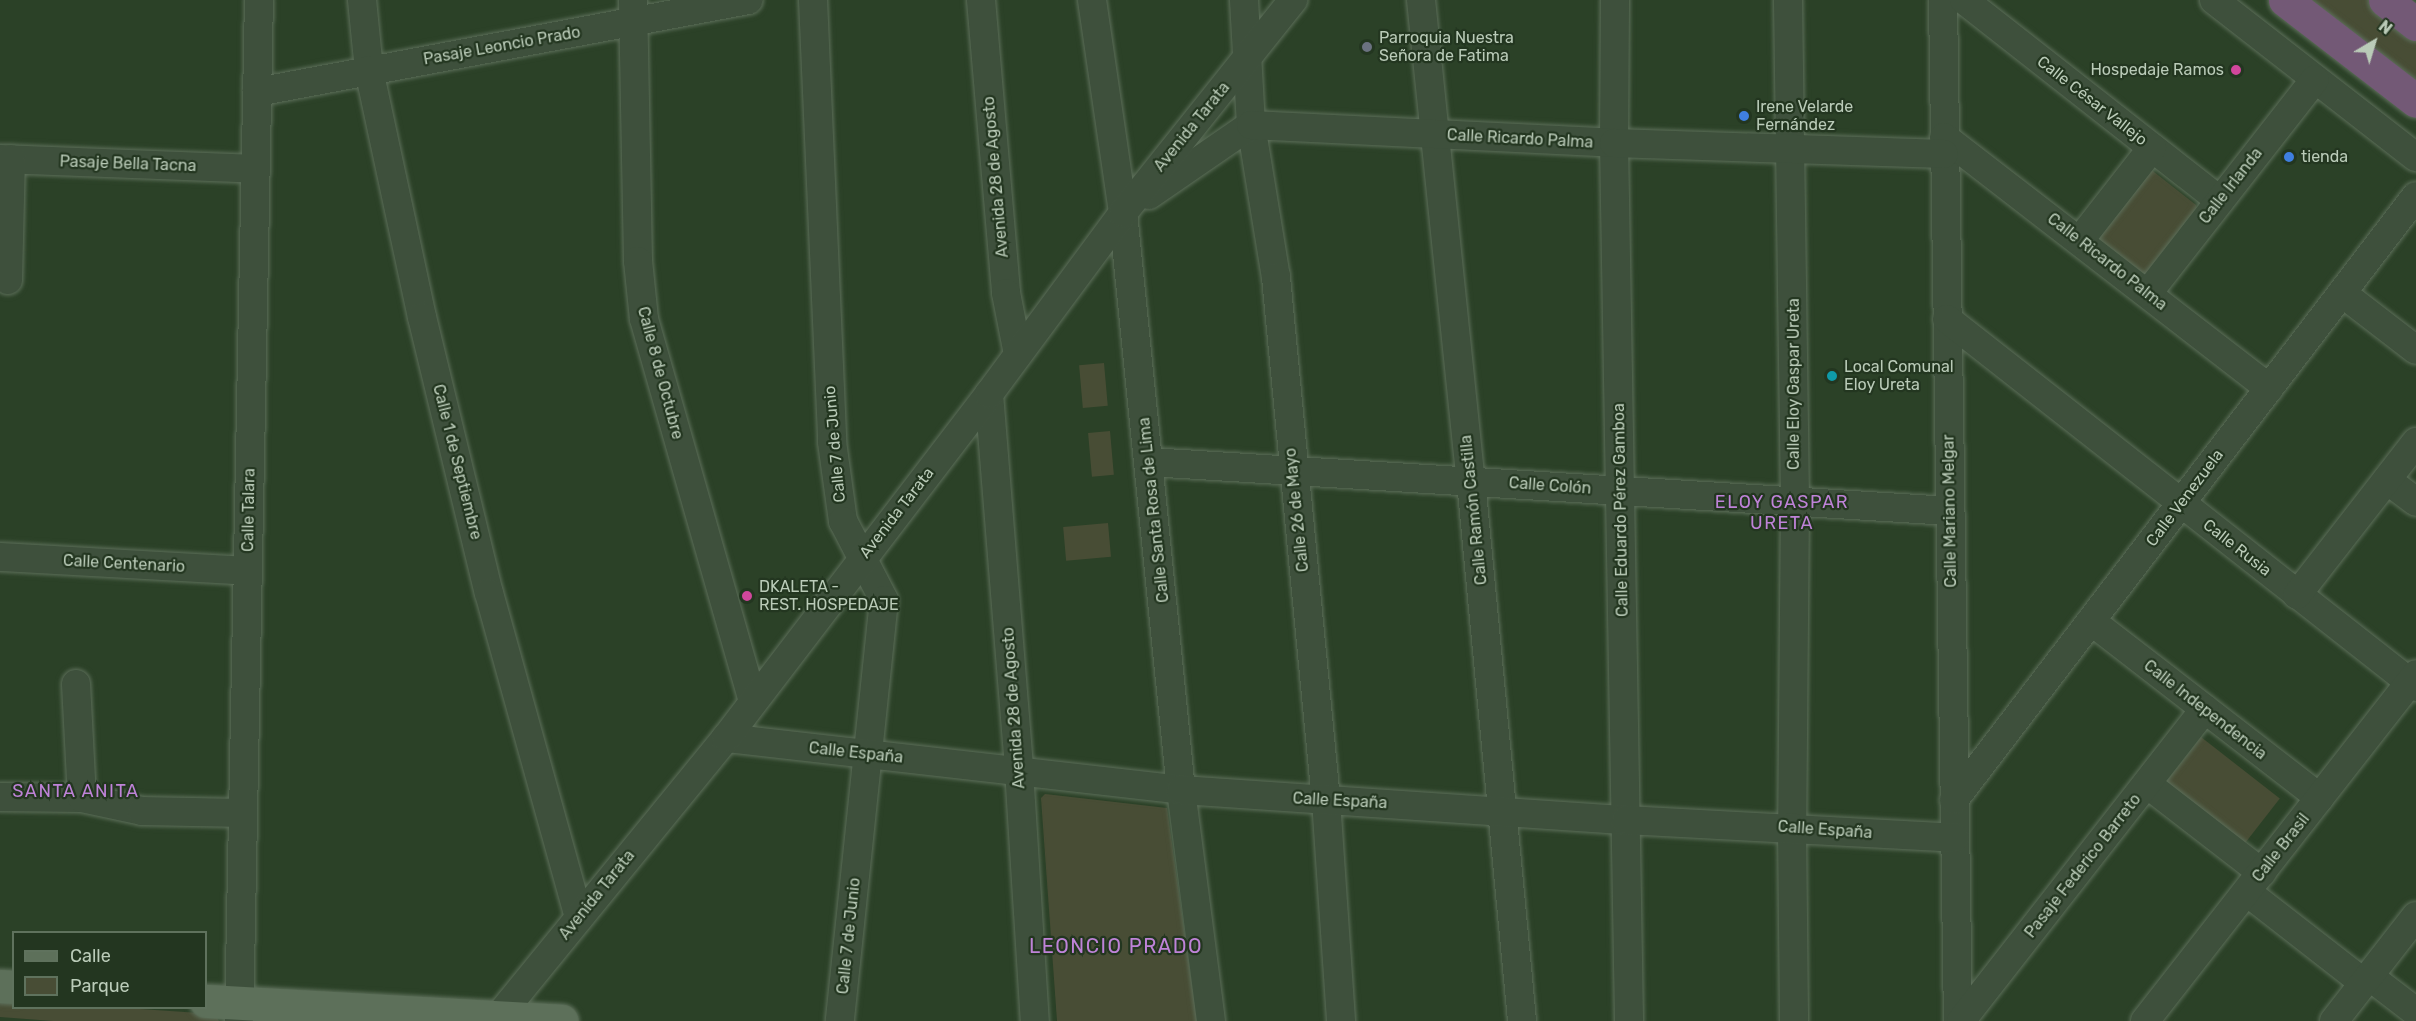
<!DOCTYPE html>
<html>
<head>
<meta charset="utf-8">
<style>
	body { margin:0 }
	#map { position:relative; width:2416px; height:1021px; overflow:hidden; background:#2b4127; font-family:Rubik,sans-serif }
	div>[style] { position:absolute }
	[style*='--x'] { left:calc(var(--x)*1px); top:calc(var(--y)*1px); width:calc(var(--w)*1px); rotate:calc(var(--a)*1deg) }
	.green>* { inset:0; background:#484d35; transform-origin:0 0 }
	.roads { filter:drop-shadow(0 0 2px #5c6e59) drop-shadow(0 0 2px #5c6e59) }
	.minor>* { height:28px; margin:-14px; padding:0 14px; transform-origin:14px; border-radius:14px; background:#3e503c }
	.major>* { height:33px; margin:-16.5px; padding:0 16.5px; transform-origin:16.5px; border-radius:16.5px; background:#5d705a }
	.highway>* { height:33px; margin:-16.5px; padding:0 16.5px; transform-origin:16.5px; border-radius:16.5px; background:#735976 }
	.dots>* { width:16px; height:16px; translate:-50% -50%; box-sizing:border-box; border:3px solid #233620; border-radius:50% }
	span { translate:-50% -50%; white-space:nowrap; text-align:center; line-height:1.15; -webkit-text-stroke:4.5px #233620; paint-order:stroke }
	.poi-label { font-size:16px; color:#bacbb8 }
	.left { translate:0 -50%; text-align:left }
	.right { translate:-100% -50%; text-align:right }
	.street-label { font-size:16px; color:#bacbb8 }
	.neighbourhood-label { font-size:18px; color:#bf83d8; letter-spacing:1.5px }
	.quarter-label { font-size:20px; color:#bf83d8; letter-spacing:1.5px }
	.legend { position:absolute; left:12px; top:931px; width:195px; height:78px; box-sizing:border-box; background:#233620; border:2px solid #5f725d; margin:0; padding:8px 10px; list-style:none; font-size:18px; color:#bacbb8 }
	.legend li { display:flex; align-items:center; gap:12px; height:30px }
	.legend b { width:30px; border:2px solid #5f725d }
	.north { position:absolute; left:2344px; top:12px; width:60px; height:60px; -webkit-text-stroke:4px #233620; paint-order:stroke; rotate:38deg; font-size:16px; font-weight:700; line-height:24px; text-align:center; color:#bacbb8 }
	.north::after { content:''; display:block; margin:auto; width:21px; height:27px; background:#bacbb8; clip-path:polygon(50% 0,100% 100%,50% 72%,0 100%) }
</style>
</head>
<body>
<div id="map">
	<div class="green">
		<i style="clip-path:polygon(2311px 0,2370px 0,2416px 36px,2416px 81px)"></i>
		<i style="clip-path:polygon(2149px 168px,2196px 205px,2198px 213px,2147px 280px,2096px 248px,2094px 233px)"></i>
		<i style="left:1104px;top:363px;width:43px;height:25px;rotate:85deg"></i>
		<i style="left:1110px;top:431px;width:44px;height:22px;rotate:85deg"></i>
		<i style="left:1108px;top:523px;width:34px;height:45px;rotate:85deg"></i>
		<i style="left:2201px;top:737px;width:100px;height:62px;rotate:38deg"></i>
		<i style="clip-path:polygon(1045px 794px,1167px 808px,1197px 1021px,1057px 1021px,1041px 798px)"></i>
		<i style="clip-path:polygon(0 999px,13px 1000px,14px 1008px,125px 1008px,215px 1014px,219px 1021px,53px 1021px,0 1017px)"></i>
	</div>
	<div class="roads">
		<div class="minor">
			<i style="--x:362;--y:0;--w:70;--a:84.3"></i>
			<i style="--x:369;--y:70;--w:253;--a:77.9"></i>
			<i style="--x:422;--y:317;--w:284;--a:76.4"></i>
			<i style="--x:489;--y:593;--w:336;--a:74.5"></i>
			<i style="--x:633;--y:0;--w:261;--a:88.9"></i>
			<i style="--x:638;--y:261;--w:58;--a:84.1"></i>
			<i style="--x:644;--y:319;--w:397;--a:74.1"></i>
			<i style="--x:813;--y:0;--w:442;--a:87.5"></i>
			<i style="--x:832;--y:442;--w:80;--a:82.1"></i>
			<i style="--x:843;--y:521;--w:89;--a:62.6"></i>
			<i style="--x:884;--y:600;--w:423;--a:96"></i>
			<i style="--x:981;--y:0;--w:294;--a:85.1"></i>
			<i style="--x:1006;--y:293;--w:62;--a:78.9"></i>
			<i style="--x:1092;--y:0;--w:215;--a:81.7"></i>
			<i style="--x:1123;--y:213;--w:580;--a:84.26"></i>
			<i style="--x:1181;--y:790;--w:233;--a:82.6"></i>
			<i style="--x:1244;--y:0;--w:125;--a:86.8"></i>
			<i style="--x:1251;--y:125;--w:154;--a:80.7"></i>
			<i style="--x:1276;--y:277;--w:525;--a:84.54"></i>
			<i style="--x:1326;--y:800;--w:222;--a:86.1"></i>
			<i style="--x:1421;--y:0;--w:484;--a:84.1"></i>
			<i style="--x:1471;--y:481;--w:542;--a:84.6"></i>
			<i style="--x:1615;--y:0;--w:143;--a:90.4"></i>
			<i style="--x:1614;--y:143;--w:878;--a:89.02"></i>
			<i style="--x:1788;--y:0;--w:502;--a:89.2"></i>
			<i style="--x:1795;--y:502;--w:325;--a:90.5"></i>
			<i style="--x:1792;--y:827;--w:194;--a:89.4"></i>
			<i style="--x:1943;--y:0;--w:1021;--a:89.16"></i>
			<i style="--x:1964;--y:0;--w:325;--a:38.1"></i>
			<i style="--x:2214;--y:0;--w:256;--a:37.9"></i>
			<i style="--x:257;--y:92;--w:500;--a:-10.6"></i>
			<i style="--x:1944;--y:137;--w:411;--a:37.7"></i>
			<i style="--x:0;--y:159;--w:256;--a:2.2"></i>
			<i style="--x:1149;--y:195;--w:124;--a:-34.5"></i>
			<i style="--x:1251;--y:125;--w:363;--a:2.8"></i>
			<i style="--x:1614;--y:143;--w:330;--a:1.9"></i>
			<i style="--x:2080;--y:240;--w:117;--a:-52"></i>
			<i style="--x:8;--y:280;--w:121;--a:-88.6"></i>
			<i style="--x:2148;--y:293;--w:271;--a:-52"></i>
			<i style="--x:2342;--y:293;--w:93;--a:37.6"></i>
			<i style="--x:1947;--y:319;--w:596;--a:38.12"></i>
			<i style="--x:989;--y:394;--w:377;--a:85.4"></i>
			<i style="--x:1019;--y:770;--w:252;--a:86.4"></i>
			<i style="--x:1149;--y:462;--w:802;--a:3.5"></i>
			<i style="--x:2387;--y:480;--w:36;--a:37"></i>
			<i style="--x:0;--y:557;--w:248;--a:3.2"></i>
			<i style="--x:2297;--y:595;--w:194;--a:-52.1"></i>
			<i style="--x:2091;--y:621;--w:289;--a:37.7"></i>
			<i style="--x:76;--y:684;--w:114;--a:87"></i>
			<i style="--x:726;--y:738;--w:458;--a:6.5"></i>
			<i style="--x:1181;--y:790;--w:446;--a:3.9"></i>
			<i style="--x:1626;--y:820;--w:329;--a:3.1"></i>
			<i style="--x:2147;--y:784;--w:145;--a:37.7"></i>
			<i style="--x:0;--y:797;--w:82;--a:0.7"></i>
			<i style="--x:82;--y:798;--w:61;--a:12.2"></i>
			<i style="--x:142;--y:811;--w:101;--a:1.1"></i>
			<i style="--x:1954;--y:800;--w:760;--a:-52.59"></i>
			<i style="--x:2247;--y:892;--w:148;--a:37.9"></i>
			<i style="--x:2369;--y:976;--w:59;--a:37.5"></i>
			<i style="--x:239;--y:1021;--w:1021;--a:-88.88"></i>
			<i style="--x:495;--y:1021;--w:365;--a:-50.8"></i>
			<i style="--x:726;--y:738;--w:433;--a:-52.6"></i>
			<i style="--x:989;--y:394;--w:225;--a:-53.5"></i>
			<i style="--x:1123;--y:213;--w:273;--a:-51.4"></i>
			<i style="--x:1961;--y:1021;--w:396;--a:-52"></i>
			<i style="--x:2145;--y:1021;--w:440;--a:-52"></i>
			<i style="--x:2334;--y:1021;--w:133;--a:-52"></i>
		</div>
		<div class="major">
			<i style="--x:0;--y:986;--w:14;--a:4"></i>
			<i style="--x:206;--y:1001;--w:356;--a:3.2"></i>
		</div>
		<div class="highway">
			<i style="--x:2285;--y:0;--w:165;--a:37.6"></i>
			<i style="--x:2385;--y:0;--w:39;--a:38"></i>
		</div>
	</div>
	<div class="dots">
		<i style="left:1367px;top:47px;background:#6b7280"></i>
		<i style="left:2236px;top:70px;background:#d1479c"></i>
		<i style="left:1744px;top:116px;background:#3f7fe0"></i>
		<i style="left:2289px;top:157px;background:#3f7fe0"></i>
		<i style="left:1832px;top:376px;background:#0f9aa8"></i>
		<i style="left:747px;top:596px;background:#d1479c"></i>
	</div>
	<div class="poi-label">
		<span class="left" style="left:1379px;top:47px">Parroquia Nuestra<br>Señora de Fatima</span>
		<span class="right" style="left:2224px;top:70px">Hospedaje Ramos</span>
		<span class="left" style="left:1756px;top:116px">Irene Velarde<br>Fernández</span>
		<span class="left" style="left:2301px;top:157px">tienda</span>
		<span class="left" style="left:1844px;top:376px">Local Comunal<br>Eloy Ureta</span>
		<span class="left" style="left:759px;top:596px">DKALETA -<br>REST. HOSPEDAJE</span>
	</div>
	<div class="street-label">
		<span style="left:502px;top:46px;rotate:-10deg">Pasaje Leoncio Prado</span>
		<span style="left:2092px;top:101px;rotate:38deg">Calle César Vallejo</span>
		<span style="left:1192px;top:127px;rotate:-51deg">Avenida Tarata</span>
		<span style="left:1520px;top:139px;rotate:3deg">Calle Ricardo Palma</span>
		<span style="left:128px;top:164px;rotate:2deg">Pasaje Bella Tacna</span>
		<span style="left:996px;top:177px;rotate:-95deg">Avenida 28 de Agosto</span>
		<span style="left:2231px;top:186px;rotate:-52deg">Calle Irlanda</span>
		<span style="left:2107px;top:262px;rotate:38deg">Calle Ricardo Palma</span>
		<span style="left:660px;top:373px;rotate:75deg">Calle 8 de Octubre</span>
		<span style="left:1794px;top:384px;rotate:-90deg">Calle Eloy Gaspar Ureta</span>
		<span style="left:835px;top:444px;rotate:-95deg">Calle 7 de Junio</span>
		<span style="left:457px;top:462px;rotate:76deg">Calle 1 de Septiembre</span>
		<span style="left:1550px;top:486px;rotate:4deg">Calle Colón</span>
		<span style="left:2185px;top:498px;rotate:-53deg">Calle Venezuela</span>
		<span style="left:249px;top:510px;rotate:-89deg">Calle Talara</span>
		<span style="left:1154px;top:510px;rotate:-96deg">Calle Santa Rosa de Lima</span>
		<span style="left:1297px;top:510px;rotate:-96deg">Calle 26 de Mayo</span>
		<span style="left:1474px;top:510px;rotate:-96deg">Calle Ramón Castilla</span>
		<span style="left:1621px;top:510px;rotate:-91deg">Calle Eduardo Pérez Gamboa</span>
		<span style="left:1950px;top:511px;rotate:-91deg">Calle Mariano Melgar</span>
		<span style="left:897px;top:513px;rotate:-52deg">Avenida Tarata</span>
		<span style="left:2237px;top:548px;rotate:38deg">Calle Rusia</span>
		<span style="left:124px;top:564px;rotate:3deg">Calle Centenario</span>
		<span style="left:1014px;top:708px;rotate:-94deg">Avenida 28 de Agosto</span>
		<span style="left:2205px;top:710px;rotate:38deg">Calle Independencia</span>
		<span style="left:856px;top:753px;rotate:6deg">Calle España</span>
		<span style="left:1340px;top:801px;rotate:3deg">Calle España</span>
		<span style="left:1825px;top:830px;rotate:4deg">Calle España</span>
		<span style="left:2281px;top:848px;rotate:-52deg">Calle Brasil</span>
		<span style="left:2083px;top:866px;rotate:-52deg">Pasaje Federico Barreto</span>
		<span style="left:597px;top:895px;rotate:-51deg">Avenida Tarata</span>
		<span style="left:849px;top:936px;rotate:-84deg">Calle 7 de Junio</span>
	</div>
	<div class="neighbourhood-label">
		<span style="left:1782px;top:513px">ELOY GASPAR<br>URETA</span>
		<span style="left:76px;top:791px">SANTA ANITA</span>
	</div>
	<div class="quarter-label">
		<span style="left:1116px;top:946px">LEONCIO PRADO</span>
	</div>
	<ul class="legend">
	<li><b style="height:8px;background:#5d705a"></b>Calle</li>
	<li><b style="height:16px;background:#484d35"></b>Parque</li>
	</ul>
	<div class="north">N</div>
</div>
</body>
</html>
